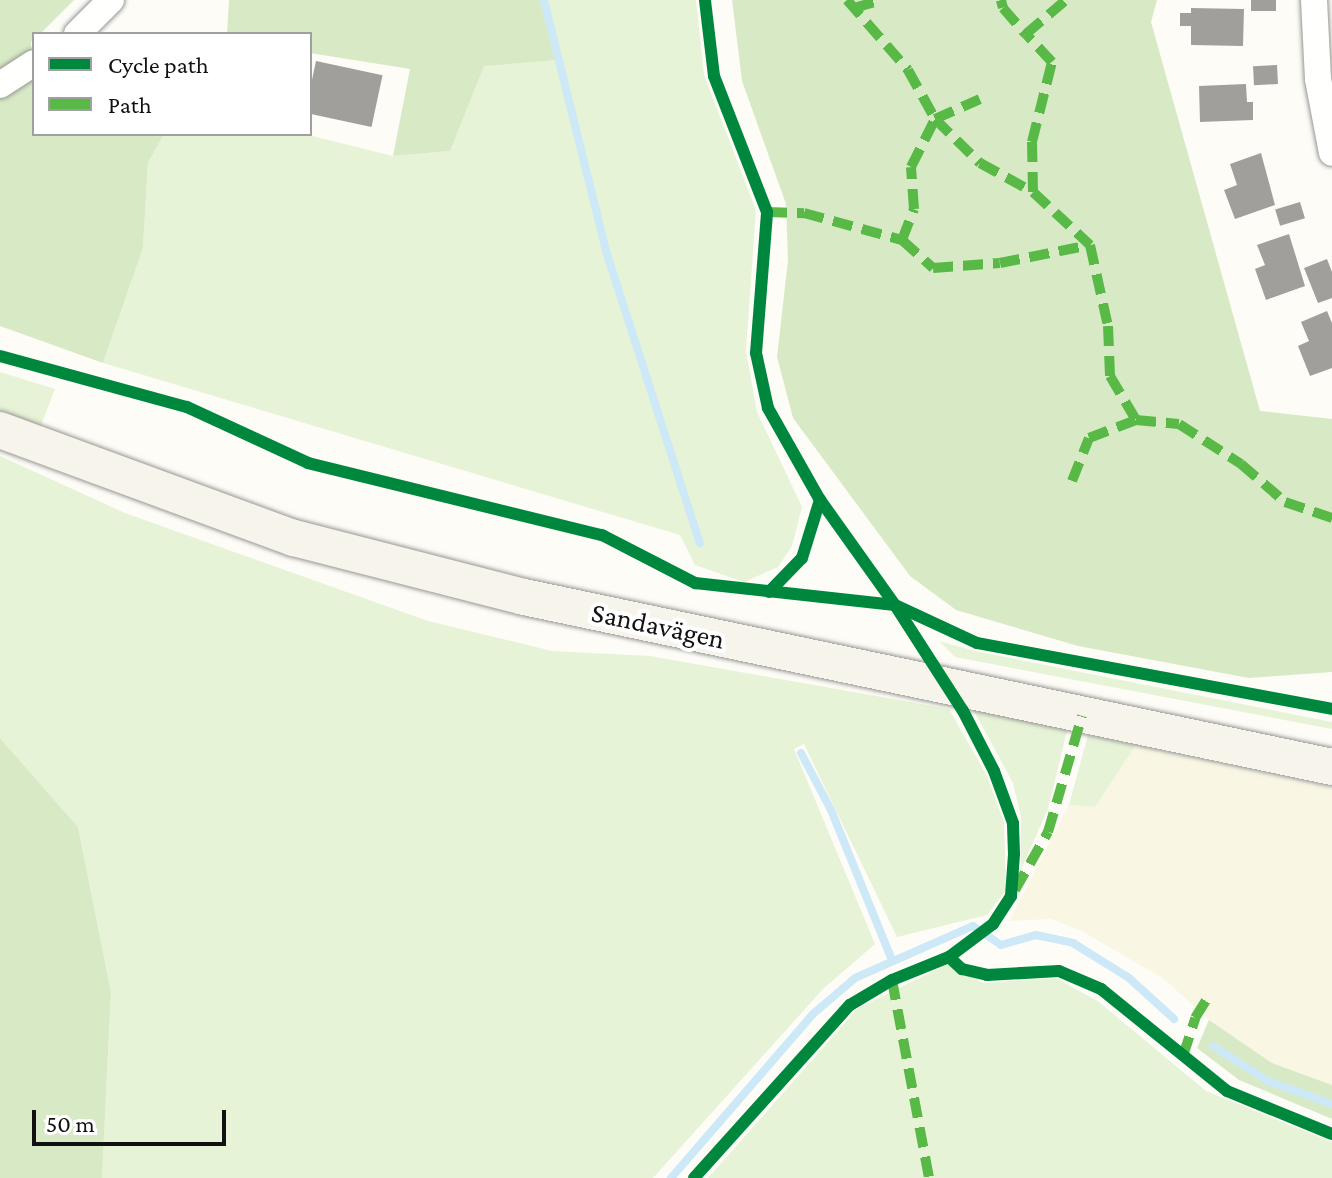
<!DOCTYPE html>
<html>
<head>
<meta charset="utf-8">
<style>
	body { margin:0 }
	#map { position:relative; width:1332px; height:1178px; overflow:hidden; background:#fdfcf7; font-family:"Crimson Pro",serif }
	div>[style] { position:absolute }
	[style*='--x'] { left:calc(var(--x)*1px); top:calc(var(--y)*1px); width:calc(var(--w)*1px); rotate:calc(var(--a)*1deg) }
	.farmland>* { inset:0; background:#f9f7e4 }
	.green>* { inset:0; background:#e7f3d7 }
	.forest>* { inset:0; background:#d8eac5 }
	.stream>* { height:8px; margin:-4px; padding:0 4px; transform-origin:4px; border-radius:4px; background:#cde8f7 }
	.building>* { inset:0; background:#a19f9c; transform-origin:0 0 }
	.roads { filter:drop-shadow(0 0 2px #979795) drop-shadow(0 0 2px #979795) }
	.street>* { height:26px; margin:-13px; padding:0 13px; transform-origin:13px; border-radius:13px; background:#fffffe }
	.secondary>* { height:36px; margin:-18px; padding:0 18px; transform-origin:18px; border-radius:18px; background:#f6f4eb }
	.quiet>* { height:10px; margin-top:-5px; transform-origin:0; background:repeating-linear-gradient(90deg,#58b947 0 20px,transparent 0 30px) }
	.cycleway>* { height:12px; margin:-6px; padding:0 6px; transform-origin:6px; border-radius:6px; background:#00873e }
	span { translate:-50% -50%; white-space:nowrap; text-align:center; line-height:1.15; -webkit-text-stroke:8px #fff; paint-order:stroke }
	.street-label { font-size:28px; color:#111 }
	.legend { position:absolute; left:32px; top:32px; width:280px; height:104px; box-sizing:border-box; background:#fff; border:2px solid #a0a0a0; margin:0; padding:10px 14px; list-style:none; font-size:24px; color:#111 }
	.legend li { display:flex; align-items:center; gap:16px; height:40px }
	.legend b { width:40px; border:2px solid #a0a0a0 }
	.scale { position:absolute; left:32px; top:1110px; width:194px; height:36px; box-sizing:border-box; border:4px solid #111; border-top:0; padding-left:10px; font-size:24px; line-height:28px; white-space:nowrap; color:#111; -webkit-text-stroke:6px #fff; paint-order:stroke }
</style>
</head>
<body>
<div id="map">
	<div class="farmland">
		<i style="clip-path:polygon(1136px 745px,1332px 787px,1332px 1085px,1272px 1063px,1209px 1020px,1164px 979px,1080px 930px,1050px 919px,1009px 921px,1069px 805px,1095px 807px)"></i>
	</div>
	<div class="green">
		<i style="clip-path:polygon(547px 0,696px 0,704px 75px,756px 210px,746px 351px,757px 412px,802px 507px,792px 546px,778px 567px,744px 582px,695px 565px,680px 535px,103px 363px,143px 248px,148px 163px,164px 134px,304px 134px,393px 156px,449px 151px,484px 65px,558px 60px)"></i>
		<i style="clip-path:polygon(0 372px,55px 389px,40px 428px,0 413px)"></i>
		<i style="clip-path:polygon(0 456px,125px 513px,428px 621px,552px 651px,650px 656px,949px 709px,987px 776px,1004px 822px,1006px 890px,987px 915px,897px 937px,804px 744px,794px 749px,875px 944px,823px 989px,653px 1178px,102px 1178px,111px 992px,78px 827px,0 738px)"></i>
		<i style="clip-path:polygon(939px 641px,975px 651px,1332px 722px,1332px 729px,955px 657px)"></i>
		<i style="clip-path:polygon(973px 709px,1068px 727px,1048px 809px,1021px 869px,1021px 817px,1013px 783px)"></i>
		<i style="clip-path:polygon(1088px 735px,1136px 745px,1095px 807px,1069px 805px)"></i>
		<i style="clip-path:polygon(948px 964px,983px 983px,1056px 978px,1099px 1002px,1206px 1091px,1332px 1142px,1332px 1178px,708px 1178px,858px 1008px)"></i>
	</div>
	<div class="forest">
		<i style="clip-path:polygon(0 0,74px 0,40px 34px,34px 34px,31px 43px,34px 134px,164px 134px,148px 163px,143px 248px,103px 363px,0 326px)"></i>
		<i style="clip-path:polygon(229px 0,547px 0,558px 60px,484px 66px,450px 151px,393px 156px,410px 69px,310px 53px,310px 34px,227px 34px)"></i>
		<i style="clip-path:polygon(732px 0,1157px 0,1151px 22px,1260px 411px,1332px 419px,1332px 672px,1249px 678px,1078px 646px,956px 610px,910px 576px,793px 418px,777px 357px,788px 260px,786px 204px,742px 81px)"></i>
		<i style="clip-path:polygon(0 738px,78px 827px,111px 992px,102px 1178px,0 1178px)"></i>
		<i style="clip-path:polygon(1209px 1020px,1272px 1063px,1332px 1085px,1332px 1119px,1239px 1080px,1197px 1048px)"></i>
	</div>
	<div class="stream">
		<i style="--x:544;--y:0;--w:259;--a:76.1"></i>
		<i style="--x:606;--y:251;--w:307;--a:72.2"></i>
		<i style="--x:801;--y:753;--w:64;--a:62.2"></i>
		<i style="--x:831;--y:810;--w:162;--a:67.9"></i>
		<i style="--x:1213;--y:1046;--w:65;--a:32.5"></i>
		<i style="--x:1268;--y:1081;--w:68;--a:19.8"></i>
		<i style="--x:671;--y:1178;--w:217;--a:-49.1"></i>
		<i style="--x:813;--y:1014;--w:55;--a:-40.6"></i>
		<i style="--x:855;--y:978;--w:129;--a:-23.8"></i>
		<i style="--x:973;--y:926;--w:34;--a:34"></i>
		<i style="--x:1001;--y:945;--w:36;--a:-16"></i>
		<i style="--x:1036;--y:935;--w:38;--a:12"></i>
		<i style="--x:1073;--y:943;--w:66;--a:32"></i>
		<i style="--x:1129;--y:978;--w:61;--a:42.3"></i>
	</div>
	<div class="building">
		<i style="left:1251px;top:0;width:25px;height:11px"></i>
		<i style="clip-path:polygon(1191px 8px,1244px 9px,1243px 46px,1191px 45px,1191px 26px,1180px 26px,1180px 13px,1191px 13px)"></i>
		<i style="left:316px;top:61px;width:68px;height:53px;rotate:12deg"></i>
		<i style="left:1277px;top:65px;width:19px;height:24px;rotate:87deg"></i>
		<i style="clip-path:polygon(1246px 84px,1247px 102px,1253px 102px,1253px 120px,1200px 122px,1199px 86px)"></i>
		<i style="clip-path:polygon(1261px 153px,1275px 205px,1235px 219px,1224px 190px,1237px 185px,1230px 164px)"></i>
		<i style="left:1300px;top:202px;width:17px;height:26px;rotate:73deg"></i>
		<i style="clip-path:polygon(1289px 234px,1305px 286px,1266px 300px,1255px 269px,1265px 265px,1257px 245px)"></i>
		<i style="clip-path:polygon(1327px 259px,1332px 272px,1332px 298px,1318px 303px,1304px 268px)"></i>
		<i style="clip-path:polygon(1327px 311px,1332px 323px,1332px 368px,1310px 376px,1298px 346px,1309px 341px,1301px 322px)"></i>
	</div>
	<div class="roads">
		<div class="street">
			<i style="--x:1314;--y:0;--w:79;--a:87.1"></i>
			<i style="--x:1318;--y:79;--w:75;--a:79.3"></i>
			<i style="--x:77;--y:34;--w:48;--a:-45"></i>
			<i style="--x:0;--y:85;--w:40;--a:-32.9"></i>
		</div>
		<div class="secondary">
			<i style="--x:0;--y:430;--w:313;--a:20.2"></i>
			<i style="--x:294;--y:538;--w:237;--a:14.4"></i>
			<i style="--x:524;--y:597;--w:826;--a:11.88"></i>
		</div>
	</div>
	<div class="quiet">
		<i style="--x:847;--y:0;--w:93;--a:48.9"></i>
		<i style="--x:908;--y:70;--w:56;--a:61.1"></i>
		<i style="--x:935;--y:119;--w:49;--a:-24"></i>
		<i style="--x:1001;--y:0;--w:8;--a:76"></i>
		<i style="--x:1003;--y:8;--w:35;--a:49"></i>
		<i style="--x:854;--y:8;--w:29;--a:-16"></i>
		<i style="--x:1033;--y:192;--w:50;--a:-91.1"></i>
		<i style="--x:1032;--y:142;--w:82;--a:-76"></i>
		<i style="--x:1052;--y:62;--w:38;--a:-133"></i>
		<i style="--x:1026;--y:34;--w:52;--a:-40.4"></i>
		<i style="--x:767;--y:212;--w:37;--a:2"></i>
		<i style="--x:804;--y:213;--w:102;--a:15.4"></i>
		<i style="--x:902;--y:240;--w:42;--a:42.1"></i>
		<i style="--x:933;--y:268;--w:67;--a:-4.3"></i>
		<i style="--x:1000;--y:263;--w:92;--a:-11.3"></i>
		<i style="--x:1090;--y:245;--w:83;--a:77.5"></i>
		<i style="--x:1108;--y:326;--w:50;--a:87.7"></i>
		<i style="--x:1110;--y:376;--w:51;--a:59.4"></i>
		<i style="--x:1136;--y:420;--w:43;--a:5.3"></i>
		<i style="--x:1179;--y:424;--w:74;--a:32.8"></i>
		<i style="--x:1241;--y:464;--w:58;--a:40.8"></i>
		<i style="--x:1285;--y:502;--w:50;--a:18.8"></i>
		<i style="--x:902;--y:240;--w:33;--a:-69"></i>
		<i style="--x:914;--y:209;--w:42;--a:-94.1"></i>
		<i style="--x:911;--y:167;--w:54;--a:-63.4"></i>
		<i style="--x:935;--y:119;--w:63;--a:44.4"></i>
		<i style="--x:980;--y:163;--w:60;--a:28.7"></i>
		<i style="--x:1033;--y:192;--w:78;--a:42.9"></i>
		<i style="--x:1072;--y:481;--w:46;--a:-68.4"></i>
		<i style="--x:1089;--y:438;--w:50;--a:-21"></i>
		<i style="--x:1015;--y:890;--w:67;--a:-60.4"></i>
		<i style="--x:1048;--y:832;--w:121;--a:-73.7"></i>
		<i style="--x:892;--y:980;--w:201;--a:79.4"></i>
		<i style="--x:1183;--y:1056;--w:40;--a:-72"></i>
		<i style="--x:1195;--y:1018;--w:22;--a:-58"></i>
	</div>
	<div class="cycleway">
		<i style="--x:0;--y:356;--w:194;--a:15.3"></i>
		<i style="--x:187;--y:407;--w:133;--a:24.8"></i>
		<i style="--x:308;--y:463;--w:303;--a:13.8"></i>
		<i style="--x:602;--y:535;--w:105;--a:27.3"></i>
		<i style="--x:695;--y:583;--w:201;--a:6.3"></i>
		<i style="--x:895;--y:605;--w:90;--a:24.9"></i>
		<i style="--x:977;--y:643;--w:361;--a:10.5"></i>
		<i style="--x:769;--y:592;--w:47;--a:-45.9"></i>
		<i style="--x:802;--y:558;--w:61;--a:-72.8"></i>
		<i style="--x:949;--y:957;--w:18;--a:43"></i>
		<i style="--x:962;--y:969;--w:26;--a:13"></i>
		<i style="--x:987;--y:975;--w:72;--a:-3.2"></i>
		<i style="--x:1059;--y:971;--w:46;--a:23.2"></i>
		<i style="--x:1101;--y:989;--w:162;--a:39"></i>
		<i style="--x:1227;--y:1091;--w:113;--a:22.3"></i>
		<i style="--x:694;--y:1178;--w:233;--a:-48"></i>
		<i style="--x:850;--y:1005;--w:49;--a:-30.8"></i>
		<i style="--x:892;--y:980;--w:61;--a:-22"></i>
		<i style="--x:949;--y:957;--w:55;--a:-36.9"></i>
		<i style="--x:993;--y:924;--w:33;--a:-57"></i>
		<i style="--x:1011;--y:896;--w:42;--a:-85.9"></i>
		<i style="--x:1014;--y:854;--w:31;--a:-92"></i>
		<i style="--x:1013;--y:823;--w:55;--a:-110.1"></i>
		<i style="--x:994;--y:771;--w:68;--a:-117.3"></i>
		<i style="--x:963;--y:711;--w:126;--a:-122.7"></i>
		<i style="--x:895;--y:605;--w:129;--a:-125.5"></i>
		<i style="--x:820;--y:500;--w:106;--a:-119.5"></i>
		<i style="--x:768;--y:408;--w:56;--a:-102.3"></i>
		<i style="--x:756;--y:353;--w:141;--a:-85.5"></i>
		<i style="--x:767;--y:212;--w:146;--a:-111.3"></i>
		<i style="--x:714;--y:76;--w:77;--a:-96.8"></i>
	</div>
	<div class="street-label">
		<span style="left:658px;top:626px;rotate:12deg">Sandavägen</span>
	</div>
	<ul class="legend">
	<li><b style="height:10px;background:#00873e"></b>Cycle path</li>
	<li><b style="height:10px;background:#58b947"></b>Path</li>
	</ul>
	<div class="scale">50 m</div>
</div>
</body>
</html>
